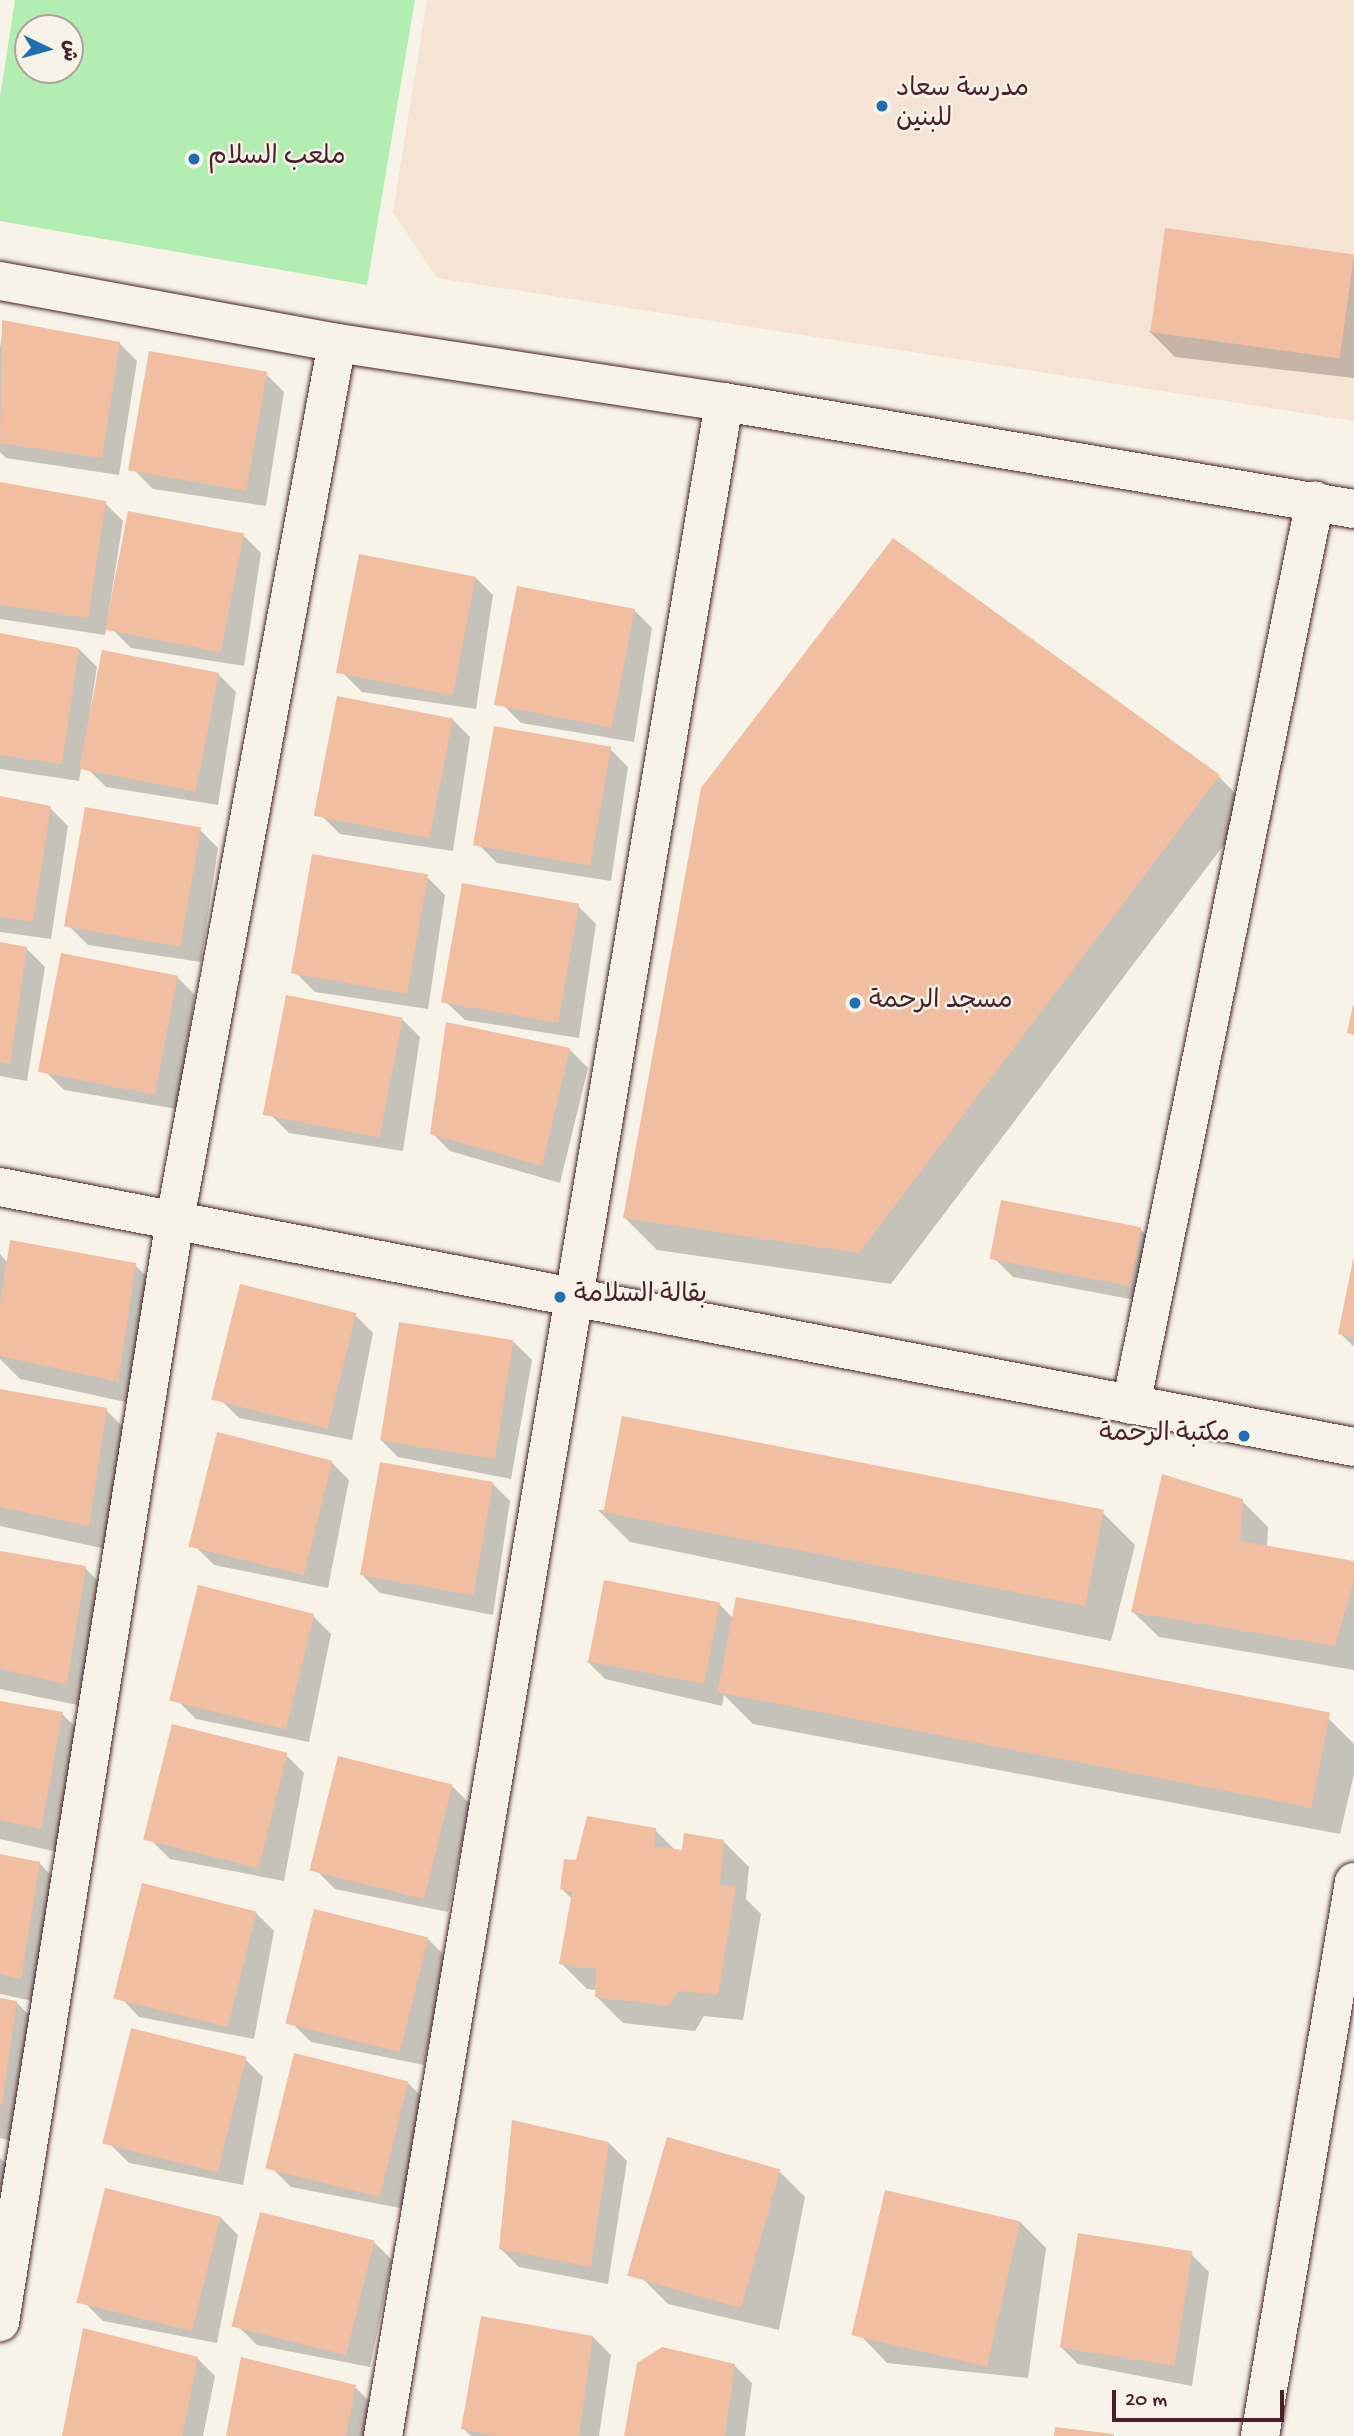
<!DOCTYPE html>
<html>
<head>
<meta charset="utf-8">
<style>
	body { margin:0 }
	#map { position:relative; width:1354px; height:2436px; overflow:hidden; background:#f7f3e8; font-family:"Gochi Hand","Playpen Sans Arabic",sans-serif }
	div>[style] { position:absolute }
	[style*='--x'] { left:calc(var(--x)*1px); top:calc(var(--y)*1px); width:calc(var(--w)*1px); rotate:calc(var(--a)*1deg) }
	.built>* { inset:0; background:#f5e3d3 }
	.green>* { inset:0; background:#b2edb2 }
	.shadow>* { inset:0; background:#0003 }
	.building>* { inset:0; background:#f1bea2; transform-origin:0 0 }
	.roads { filter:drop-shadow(0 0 2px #4a1f2b) drop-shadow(0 0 2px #4a1f2b) }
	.minor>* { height:38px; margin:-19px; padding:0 19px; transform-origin:19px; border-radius:19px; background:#f7f3e8 }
	.dots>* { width:19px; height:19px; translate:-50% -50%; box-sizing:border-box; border:4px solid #f7f3e8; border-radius:50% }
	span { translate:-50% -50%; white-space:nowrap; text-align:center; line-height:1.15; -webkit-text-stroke:5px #f7f3e8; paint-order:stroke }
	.poi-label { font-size:26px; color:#4a1f2b }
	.left { translate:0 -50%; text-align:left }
	.right { translate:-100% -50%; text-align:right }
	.north { position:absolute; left:14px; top:14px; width:70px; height:70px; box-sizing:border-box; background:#f7f3e8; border:2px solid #b29e9c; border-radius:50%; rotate:95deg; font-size:19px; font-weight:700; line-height:28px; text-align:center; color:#4a1f2b }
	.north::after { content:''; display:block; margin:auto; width:24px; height:32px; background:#1f6fb2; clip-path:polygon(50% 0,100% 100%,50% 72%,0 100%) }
	.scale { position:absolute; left:1112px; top:2390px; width:172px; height:32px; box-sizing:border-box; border:4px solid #4a1f2b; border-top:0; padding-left:9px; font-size:21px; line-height:24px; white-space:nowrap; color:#4a1f2b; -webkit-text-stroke:5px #f7f3e8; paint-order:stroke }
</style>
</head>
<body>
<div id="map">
	<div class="built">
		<i style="clip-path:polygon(427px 0,1354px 0,1354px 421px,437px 278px,393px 212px)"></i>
	</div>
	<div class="green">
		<i style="clip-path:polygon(evenodd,15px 0,415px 0,367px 285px,0 221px,0 97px,15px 0,28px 28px,70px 28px,70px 70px,28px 70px,28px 28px)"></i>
	</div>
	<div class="shadow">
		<i style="clip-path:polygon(1354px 258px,1354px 378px,1175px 357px,1149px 331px)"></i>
		<i style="clip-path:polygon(4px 322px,119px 343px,137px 361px,119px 475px,6px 458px,0 452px,0 348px)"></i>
		<i style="clip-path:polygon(266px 374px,284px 392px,266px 506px,153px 489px,135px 471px)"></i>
		<i style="clip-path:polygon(0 484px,105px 503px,123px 521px,105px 635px,0 619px)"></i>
		<i style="clip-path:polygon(243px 535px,261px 553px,244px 666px,131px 648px,113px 630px)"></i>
		<i style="clip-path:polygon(475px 577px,493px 595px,476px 709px,362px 692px,344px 674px)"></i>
		<i style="clip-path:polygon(634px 610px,652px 628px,634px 742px,521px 723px,503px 705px)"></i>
		<i style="clip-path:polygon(0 635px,79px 649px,97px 667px,79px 781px,0 769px)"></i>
		<i style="clip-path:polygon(218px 674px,236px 692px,218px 805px,106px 787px,88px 769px)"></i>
		<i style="clip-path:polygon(452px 719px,470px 737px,453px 851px,340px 834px,322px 816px)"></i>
		<i style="clip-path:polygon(610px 749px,628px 767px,611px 881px,497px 863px,479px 845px)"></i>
		<i style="clip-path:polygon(1219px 777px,1251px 809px,891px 1284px,657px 1250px,625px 1218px)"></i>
		<i style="clip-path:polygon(0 798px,50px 808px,68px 826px,51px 939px,0 932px)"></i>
		<i style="clip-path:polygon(200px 830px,218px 848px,201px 962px,88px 945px,70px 927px)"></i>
		<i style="clip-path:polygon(427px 877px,445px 895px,428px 1009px,315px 992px,297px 974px)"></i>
		<i style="clip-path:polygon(578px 906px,596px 924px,579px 1038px,465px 1020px,447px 1003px)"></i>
		<i style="clip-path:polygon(0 944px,27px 949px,45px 967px,27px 1081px,0 1076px)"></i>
		<i style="clip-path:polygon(177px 977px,195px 995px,177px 1109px,64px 1090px,46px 1072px)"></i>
		<i style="clip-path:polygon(402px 1019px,420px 1037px,403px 1151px,289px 1133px,271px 1115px)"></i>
		<i style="clip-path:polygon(447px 1024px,570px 1050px,588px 1068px,560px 1183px,450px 1151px,432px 1133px)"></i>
		<i style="clip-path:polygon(1140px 1229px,1158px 1247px,1151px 1303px,1013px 1277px,995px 1259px)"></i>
		<i style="clip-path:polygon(0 1254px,8px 1263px,135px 1265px,161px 1291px,144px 1406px,20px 1379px,0 1359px)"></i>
		<i style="clip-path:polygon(1354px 1262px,1354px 1347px,1340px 1333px)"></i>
		<i style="clip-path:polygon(355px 1315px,373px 1333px,352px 1440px,239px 1418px,221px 1400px)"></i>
		<i style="clip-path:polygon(514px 1342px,532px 1360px,511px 1479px,398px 1457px,380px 1439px)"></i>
		<i style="clip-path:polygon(0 1391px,106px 1410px,132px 1436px,115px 1551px,0 1526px)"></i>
		<i style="clip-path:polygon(331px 1462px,349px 1480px,328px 1588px,214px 1565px,196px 1547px)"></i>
		<i style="clip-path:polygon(492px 1483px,510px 1501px,493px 1615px,380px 1593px,362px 1575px)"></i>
		<i style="clip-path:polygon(1242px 1501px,1268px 1527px,1267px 1547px,1354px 1562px,1354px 1670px,1159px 1637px,1133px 1612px)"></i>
		<i style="clip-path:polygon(598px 1510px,1103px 1513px,1135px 1545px,1111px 1641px,630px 1542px)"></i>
		<i style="clip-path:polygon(0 1552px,85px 1568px,111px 1594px,92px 1708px,0 1689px)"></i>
		<i style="clip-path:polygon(719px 1604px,734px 1619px,1328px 1718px,1354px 1744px,1354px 1774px,1340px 1834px,753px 1724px,724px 1695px,722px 1706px,605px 1679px,587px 1661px)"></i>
		<i style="clip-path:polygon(313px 1616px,331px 1634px,309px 1742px,196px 1719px,178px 1701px)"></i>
		<i style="clip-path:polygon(0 1702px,62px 1714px,88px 1739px,66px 1854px,0 1839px)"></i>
		<i style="clip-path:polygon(286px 1755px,304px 1773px,284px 1881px,170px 1859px,152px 1841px)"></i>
		<i style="clip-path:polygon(452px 1786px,470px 1804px,448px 1912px,335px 1889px,317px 1871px)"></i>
		<i style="clip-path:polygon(655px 1830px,676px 1851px,683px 1852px,723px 1841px,749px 1867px,746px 1899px,761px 1914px,743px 2020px,704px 2016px,695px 2031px,623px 2023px,597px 1997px,597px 1990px,587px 1989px,561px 1963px,573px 1900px,562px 1889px,577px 1862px)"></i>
		<i style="clip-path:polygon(0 1856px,39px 1863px,65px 1889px,47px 2004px,0 1994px)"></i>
		<i style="clip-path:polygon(256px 1913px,274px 1931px,254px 2039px,139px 2017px,122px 1999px)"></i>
		<i style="clip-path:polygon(428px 1939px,446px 1957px,424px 2065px,311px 2042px,293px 2024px)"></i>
		<i style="clip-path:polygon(0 1999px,16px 2002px,42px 2028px,25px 2144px,0 2138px)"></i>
		<i style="clip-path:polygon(245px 2059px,263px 2077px,243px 2185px,129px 2163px,111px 2145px)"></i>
		<i style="clip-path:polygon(408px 2083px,426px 2101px,405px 2209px,291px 2187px,273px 2169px)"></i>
		<i style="clip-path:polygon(609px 2143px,627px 2161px,608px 2284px,519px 2267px,501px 2249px)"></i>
		<i style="clip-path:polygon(0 2158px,25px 2183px,0 2296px)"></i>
		<i style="clip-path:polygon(779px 2171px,805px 2197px,779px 2330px,668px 2304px,642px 2278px)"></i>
		<i style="clip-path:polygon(220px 2217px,238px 2235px,217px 2343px,103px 2321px,85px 2303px)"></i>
		<i style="clip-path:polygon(1020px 2222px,1046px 2248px,1028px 2378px,887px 2363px,862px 2337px)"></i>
		<i style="clip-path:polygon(374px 2242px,392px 2260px,370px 2367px,257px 2345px,239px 2327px)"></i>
		<i style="clip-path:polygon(1191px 2254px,1209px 2272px,1192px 2386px,1078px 2364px,1060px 2346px)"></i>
		<i style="clip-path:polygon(593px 2337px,611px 2355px,599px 2436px,471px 2436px,463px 2428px)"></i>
		<i style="clip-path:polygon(197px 2358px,215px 2376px,203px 2436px,64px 2436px)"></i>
		<i style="clip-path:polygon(734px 2365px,752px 2383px,745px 2436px,626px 2436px)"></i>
		<i style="clip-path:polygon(355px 2387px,373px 2405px,367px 2436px,228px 2436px)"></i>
	</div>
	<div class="building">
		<i style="left:1165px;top:228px;width:191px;height:105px;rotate:8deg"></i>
		<i style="clip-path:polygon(2px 320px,120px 342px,102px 458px,0 443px)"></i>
		<i style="left:149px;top:351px;width:120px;height:121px;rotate:10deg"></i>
		<i style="clip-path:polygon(0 482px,106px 501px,88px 618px,0 605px)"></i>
		<i style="left:128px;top:511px;width:118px;height:121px;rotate:11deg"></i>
		<i style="clip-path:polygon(893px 538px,1220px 775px,859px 1253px,623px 1218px,701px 788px)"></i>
		<i style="left:359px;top:554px;width:119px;height:121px;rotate:11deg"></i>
		<i style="left:517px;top:586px;width:120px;height:121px;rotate:11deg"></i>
		<i style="clip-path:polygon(0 633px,79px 648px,62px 764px,0 755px)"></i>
		<i style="left:102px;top:650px;width:119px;height:121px;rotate:11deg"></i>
		<i style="left:337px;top:696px;width:118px;height:122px;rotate:11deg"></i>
		<i style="left:494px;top:726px;width:119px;height:121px;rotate:10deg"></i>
		<i style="clip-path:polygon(0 796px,51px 806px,33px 922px,0 917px)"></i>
		<i style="left:85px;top:807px;width:118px;height:121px;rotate:10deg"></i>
		<i style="left:312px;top:854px;width:118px;height:121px;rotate:10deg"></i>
		<i style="left:462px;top:883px;width:119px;height:121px;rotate:10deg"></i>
		<i style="clip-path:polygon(0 942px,27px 947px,10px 1064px,0 1062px)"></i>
		<i style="left:61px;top:953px;width:119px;height:121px;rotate:11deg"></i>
		<i style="left:286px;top:995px;width:119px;height:122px;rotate:11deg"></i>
		<i style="clip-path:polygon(1353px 1005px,1354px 1005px,1354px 1035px,1347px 1033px)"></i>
		<i style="clip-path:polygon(446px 1022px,570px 1048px,542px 1166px,430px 1134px)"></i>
		<i style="left:1001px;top:1200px;width:143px;height:60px;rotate:11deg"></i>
		<i style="clip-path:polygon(10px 1240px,136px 1263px,118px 1382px,0 1356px,0 1304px)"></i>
		<i style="clip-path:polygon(1353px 1260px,1354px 1260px,1354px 1337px,1338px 1334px)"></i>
		<i style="left:240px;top:1284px;width:120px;height:119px;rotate:14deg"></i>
		<i style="left:399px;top:1322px;width:116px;height:120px;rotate:9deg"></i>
		<i style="clip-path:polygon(0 1389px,107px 1408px,89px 1526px,0 1507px)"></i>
		<i style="left:622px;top:1416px;width:491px;height:98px;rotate:11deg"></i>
		<i style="left:217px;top:1432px;width:119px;height:118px;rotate:14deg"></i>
		<i style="left:380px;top:1462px;width:115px;height:115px;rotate:10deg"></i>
		<i style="clip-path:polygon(1162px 1474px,1243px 1499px,1240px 1541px,1354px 1561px,1354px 1580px,1335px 1646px,1131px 1612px)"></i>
		<i style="clip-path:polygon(0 1551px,86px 1566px,67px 1684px,0 1669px)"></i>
		<i style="left:604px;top:1580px;width:118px;height:83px;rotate:11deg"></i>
		<i style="left:198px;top:1585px;width:120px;height:119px;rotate:14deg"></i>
		<i style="left:736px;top:1597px;width:605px;height:97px;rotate:11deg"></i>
		<i style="clip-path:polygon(0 1701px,63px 1712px,41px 1829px,0 1820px)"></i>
		<i style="left:172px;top:1724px;width:119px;height:119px;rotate:14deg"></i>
		<i style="left:338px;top:1756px;width:118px;height:118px;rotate:14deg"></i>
		<i style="clip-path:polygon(587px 1816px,656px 1828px,654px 1846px,682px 1850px,684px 1833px,724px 1840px,720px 1885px,736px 1886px,718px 1995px,678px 1991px,669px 2006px,595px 1997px,596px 1969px,559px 1964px,572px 1892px,560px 1889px,564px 1859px,576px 1860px)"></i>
		<i style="clip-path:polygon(0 1854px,40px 1862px,21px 1979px,0 1974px)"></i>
		<i style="left:142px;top:1883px;width:118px;height:119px;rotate:14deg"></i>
		<i style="left:314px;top:1909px;width:118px;height:118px;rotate:14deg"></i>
		<i style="clip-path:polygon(0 1998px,17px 2001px,2px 2105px,0 2105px)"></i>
		<i style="left:131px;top:2028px;width:119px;height:119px;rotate:14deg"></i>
		<i style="left:294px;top:2053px;width:118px;height:119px;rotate:14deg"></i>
		<i style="clip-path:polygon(512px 2120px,609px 2142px,591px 2267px,499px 2249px)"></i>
		<i style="left:667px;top:2137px;width:118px;height:144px;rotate:16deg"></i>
		<i style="left:105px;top:2188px;width:119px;height:118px;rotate:14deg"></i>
		<i style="left:885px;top:2190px;width:139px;height:149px;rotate:13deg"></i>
		<i style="left:260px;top:2212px;width:118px;height:118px;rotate:14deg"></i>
		<i style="left:1078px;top:2233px;width:116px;height:116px;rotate:9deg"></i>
		<i style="clip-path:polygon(481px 2316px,593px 2336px,579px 2436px,498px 2436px,461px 2429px)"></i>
		<i style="clip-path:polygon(83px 2328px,198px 2357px,182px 2436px,62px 2436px)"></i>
		<i style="clip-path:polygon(662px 2347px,735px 2364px,725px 2436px,624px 2436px,637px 2363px)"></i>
		<i style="clip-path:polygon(241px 2357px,356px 2385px,346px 2436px,226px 2436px)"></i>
		<i style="clip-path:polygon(1055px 2427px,1114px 2434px,1114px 2436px,1054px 2436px)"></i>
	</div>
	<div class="roads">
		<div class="minor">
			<i style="--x:0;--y:281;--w:343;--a:10.4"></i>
			<i style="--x:337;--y:343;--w:892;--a:100.47"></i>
			<i style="--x:175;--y:1220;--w:1116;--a:99.02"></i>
			<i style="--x:337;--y:343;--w:391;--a:8.7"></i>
			<i style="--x:724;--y:402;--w:639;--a:9.64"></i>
			<i style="--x:0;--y:1187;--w:1379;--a:10.87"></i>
			<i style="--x:1131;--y:1405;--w:923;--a:-78.5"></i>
			<i style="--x:383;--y:2436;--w:2062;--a:-80.48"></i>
			<i style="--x:1260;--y:2436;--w:562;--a:-80.37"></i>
		</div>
	</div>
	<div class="dots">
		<i style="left:882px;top:106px;background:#1f6fb2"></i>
		<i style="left:194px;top:159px;background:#1f6fb2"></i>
		<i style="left:855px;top:1003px;background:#1f6fb2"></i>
		<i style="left:560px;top:1297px;background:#1f6fb2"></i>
		<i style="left:1244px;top:1436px;background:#1f6fb2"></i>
	</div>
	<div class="poi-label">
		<span class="left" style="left:896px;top:106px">مدرسة سعاد<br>للبنين</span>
		<span class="left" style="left:208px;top:159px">ملعب السلام</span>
		<span class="left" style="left:869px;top:1003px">مسجد الرحمة</span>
		<span class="left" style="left:574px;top:1297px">بقالة السلامة</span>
		<span class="right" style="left:1230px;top:1436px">مكتبة الرحمة</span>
	</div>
	<div class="north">ش</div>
	<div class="scale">20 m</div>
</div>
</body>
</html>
